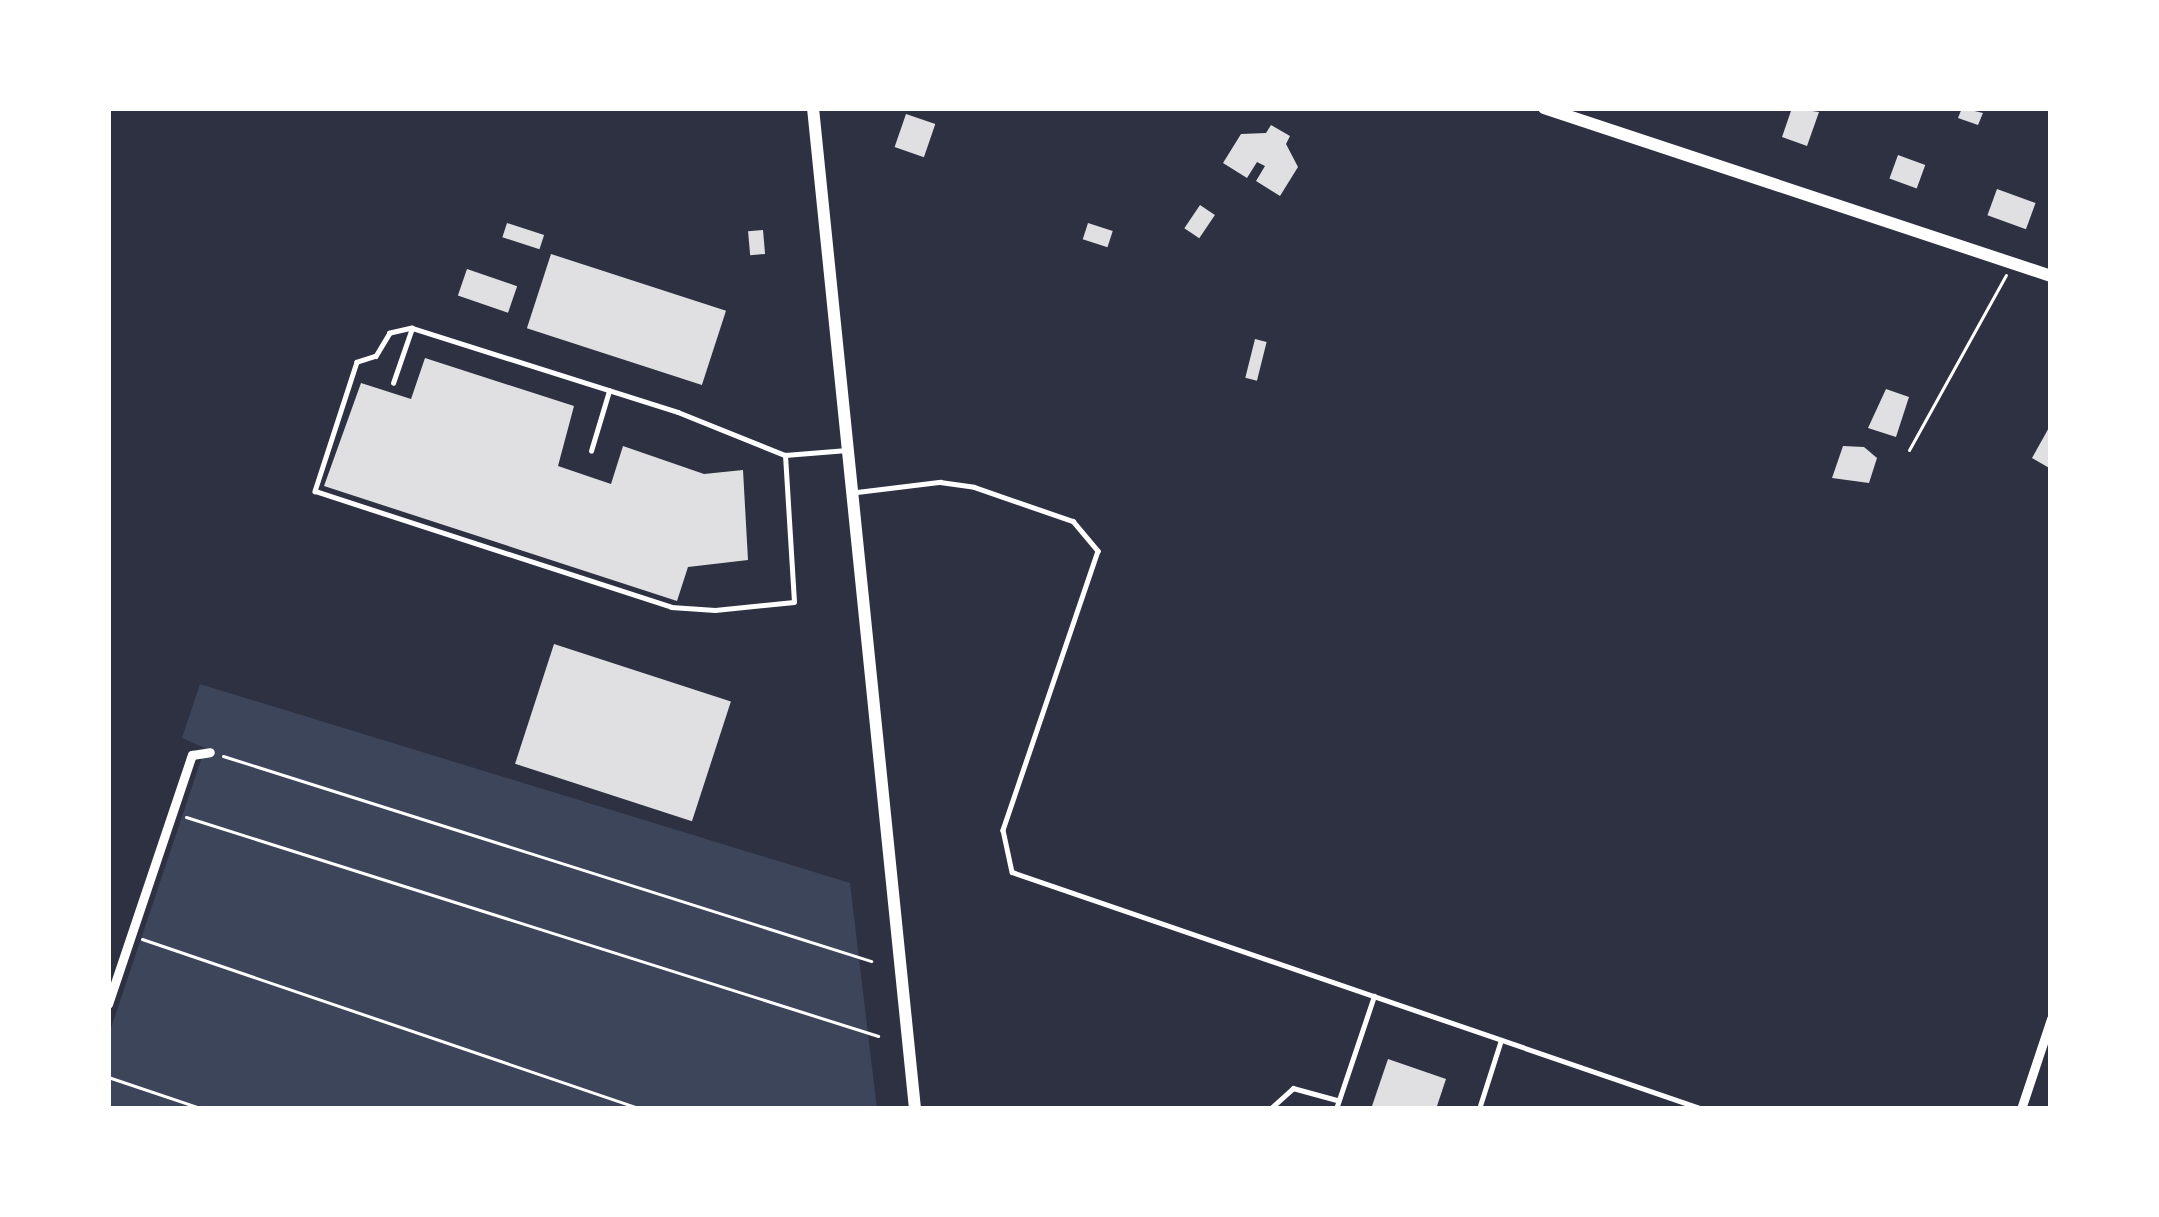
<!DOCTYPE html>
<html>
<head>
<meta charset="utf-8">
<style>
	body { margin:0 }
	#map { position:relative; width:2159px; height:1217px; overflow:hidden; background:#2d3142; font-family:"Open Sans",sans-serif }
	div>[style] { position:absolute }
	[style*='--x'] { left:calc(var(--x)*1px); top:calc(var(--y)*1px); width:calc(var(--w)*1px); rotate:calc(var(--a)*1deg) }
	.green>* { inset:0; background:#3c4559 }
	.building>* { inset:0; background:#e0e0e3; transform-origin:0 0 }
	.path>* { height:3px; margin:-1.5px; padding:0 1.5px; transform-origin:1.5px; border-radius:1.5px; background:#fff }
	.service>* { height:4.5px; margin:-2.25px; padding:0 2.25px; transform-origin:2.25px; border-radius:2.25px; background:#fff }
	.minor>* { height:9px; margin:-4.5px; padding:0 4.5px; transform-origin:4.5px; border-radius:4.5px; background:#fff }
	.tertiary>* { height:12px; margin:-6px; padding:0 6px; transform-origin:6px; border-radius:6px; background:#fff }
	span { translate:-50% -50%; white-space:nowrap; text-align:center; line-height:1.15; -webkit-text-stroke:9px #fff; paint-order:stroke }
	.frame { position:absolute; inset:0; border:111px solid #fff; pointer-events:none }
</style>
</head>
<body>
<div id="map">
	<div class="green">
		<i style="clip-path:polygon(200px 684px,850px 883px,877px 1109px,108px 1109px,108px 1037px,205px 748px,182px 738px)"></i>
	</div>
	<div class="building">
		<i style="clip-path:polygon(1792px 108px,1819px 112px,1807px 146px,1782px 137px)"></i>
		<i style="clip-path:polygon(1962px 108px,1983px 113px,1978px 125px,1958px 118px)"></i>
		<i style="left:906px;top:114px;width:31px;height:35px;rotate:19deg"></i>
		<i style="clip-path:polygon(1271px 125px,1290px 136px,1286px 144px,1298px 167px,1280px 196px,1256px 181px,1265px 166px,1257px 162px,1247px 178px,1223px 163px,1241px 134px,1266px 133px)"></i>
		<i style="left:1898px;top:155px;width:29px;height:25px;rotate:20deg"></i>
		<i style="left:1997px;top:189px;width:41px;height:28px;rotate:20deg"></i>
		<i style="left:1200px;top:205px;width:18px;height:28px;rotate:34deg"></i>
		<i style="left:507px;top:223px;width:39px;height:15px;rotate:18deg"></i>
		<i style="left:1088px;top:223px;width:26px;height:17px;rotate:18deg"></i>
		<i style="left:763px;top:230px;width:24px;height:15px;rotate:85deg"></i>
		<i style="left:551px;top:254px;width:184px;height:78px;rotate:18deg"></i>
		<i style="left:467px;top:269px;width:53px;height:28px;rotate:19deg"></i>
		<i style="left:1255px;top:339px;width:12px;height:40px;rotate:14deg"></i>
		<i style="clip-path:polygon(425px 358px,574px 406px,558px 466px,611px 484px,623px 446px,704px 474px,743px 470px,748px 560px,688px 567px,677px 601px,324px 486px,361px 383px,411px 399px)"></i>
		<i style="clip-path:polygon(1886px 389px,1909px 397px,1896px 437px,1868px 428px)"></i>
		<i style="clip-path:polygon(2051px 424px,2051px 469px,2032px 458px)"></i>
		<i style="clip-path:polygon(1843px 446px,1864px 447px,1877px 458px,1869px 483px,1832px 478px)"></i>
		<i style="left:554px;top:644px;width:186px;height:126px;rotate:18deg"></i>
		<i style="clip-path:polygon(1388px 1059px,1446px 1079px,1436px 1109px,1371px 1109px)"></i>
	</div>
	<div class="path">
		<i style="--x:1909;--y:450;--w:200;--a:-61"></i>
		<i style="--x:223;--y:756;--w:680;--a:17.56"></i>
		<i style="--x:186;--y:817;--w:726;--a:17.56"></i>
		<i style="--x:142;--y:939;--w:527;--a:18.81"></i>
		<i style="--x:108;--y:1077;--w:100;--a:18.6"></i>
	</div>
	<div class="service">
		<i style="--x:412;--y:328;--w:23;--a:167"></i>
		<i style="--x:390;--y:333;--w:27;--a:121"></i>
		<i style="--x:376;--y:356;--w:20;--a:162"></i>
		<i style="--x:357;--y:362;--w:136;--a:108"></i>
		<i style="--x:315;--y:491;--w:374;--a:18"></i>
		<i style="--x:671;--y:607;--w:44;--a:3.9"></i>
		<i style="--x:715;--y:610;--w:79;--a:-5.8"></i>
		<i style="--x:794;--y:602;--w:147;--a:-93.5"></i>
		<i style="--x:393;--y:383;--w:58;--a:-70.9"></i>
		<i style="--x:412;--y:328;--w:279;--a:17.5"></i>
		<i style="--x:678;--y:412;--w:115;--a:21.9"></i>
		<i style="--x:785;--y:455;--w:62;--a:-4.6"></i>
		<i style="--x:591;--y:451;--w:63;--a:-73.3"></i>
		<i style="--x:857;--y:492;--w:84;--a:-6.9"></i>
		<i style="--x:940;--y:482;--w:34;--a:8"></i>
		<i style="--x:974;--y:487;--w:105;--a:19"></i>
		<i style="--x:1073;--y:521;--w:39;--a:50"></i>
		<i style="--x:1098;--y:551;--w:295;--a:108.8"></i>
		<i style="--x:1003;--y:830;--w:43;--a:77.9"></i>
		<i style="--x:1012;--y:872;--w:731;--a:18.93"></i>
		<i style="--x:1270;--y:1109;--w:31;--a:-42"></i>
		<i style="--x:1293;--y:1088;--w:46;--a:15.3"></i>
		<i style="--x:1336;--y:1109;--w:119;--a:-71.4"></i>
		<i style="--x:1479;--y:1109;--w:72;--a:-72.3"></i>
	</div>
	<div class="minor">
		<i style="--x:108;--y:1004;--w:263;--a:-71.4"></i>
		<i style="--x:192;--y:755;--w:18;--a:-9"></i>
		<i style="--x:2021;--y:1109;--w:95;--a:-71.6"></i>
	</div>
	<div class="tertiary">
		<i style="--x:813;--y:108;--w:1006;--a:84.18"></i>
		<i style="--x:1544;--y:108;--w:534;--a:18.33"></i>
	</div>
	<div class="frame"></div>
</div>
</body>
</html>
